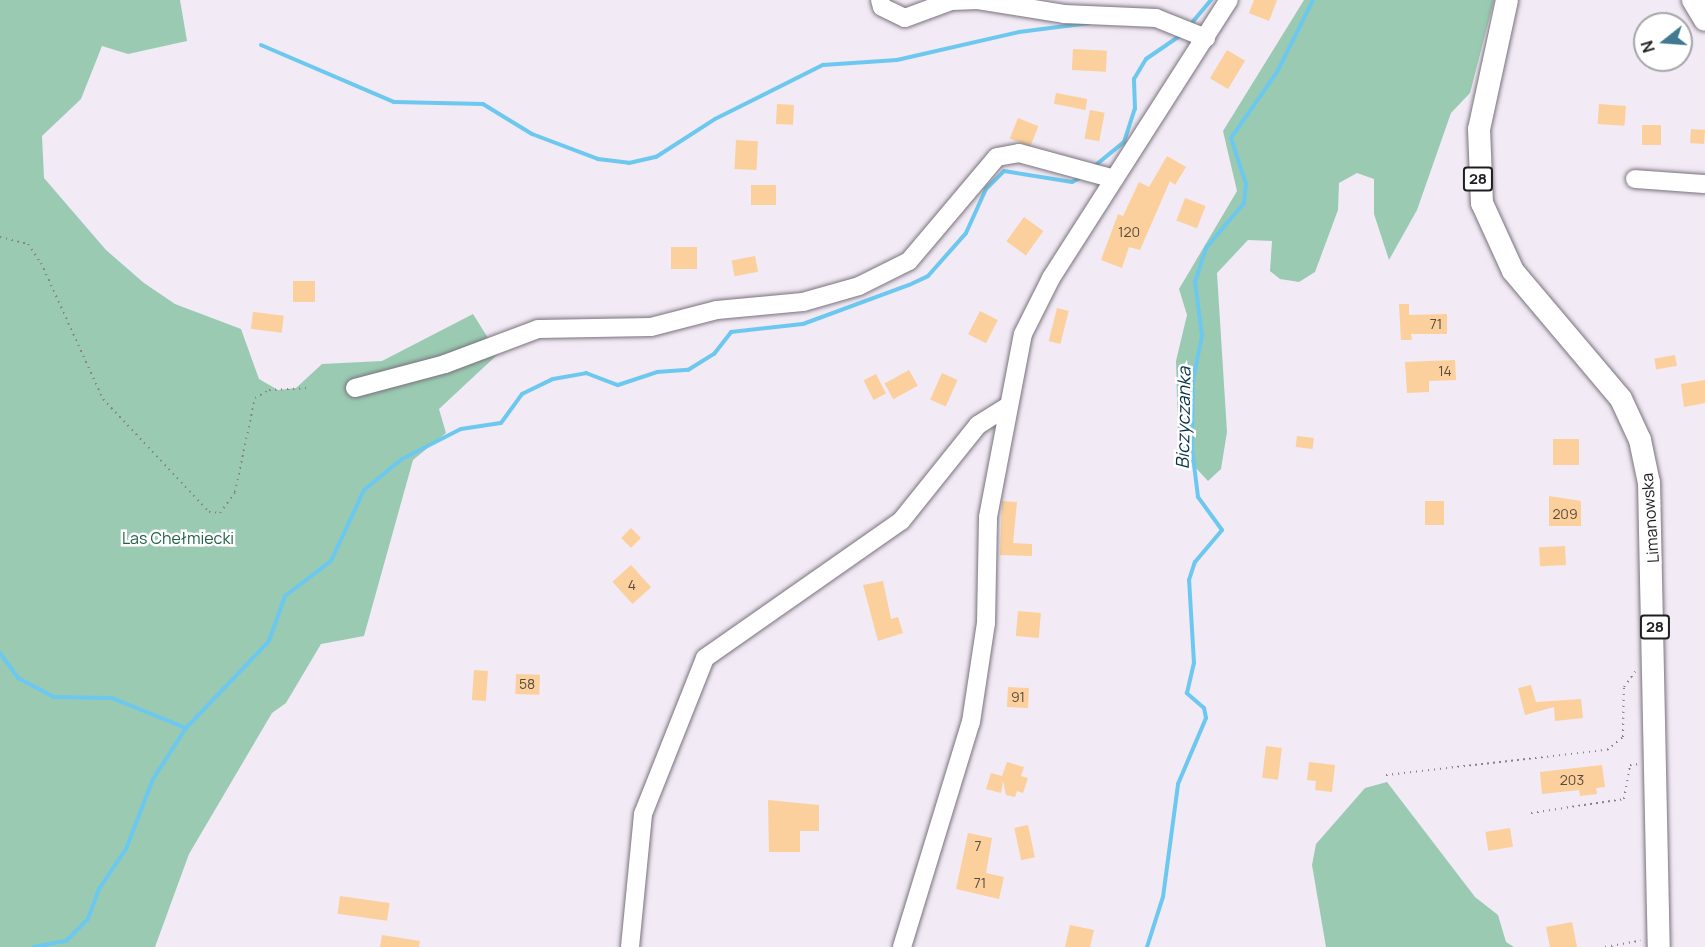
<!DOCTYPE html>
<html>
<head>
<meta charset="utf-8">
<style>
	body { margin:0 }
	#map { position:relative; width:1705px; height:947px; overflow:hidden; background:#f2eaf5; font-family:Manrope,sans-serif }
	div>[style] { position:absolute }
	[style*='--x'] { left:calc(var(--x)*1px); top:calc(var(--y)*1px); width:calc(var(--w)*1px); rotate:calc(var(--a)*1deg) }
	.green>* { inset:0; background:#9acbb2 }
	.stream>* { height:4px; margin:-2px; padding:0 2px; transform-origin:2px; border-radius:2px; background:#6cc8ee }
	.building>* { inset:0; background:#fbd09c; transform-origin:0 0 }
	.path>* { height:2px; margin-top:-1px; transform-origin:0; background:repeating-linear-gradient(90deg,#878289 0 1.5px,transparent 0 6px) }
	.roads { filter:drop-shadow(0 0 2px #79727c) drop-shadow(0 0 2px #79727c) }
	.minor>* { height:18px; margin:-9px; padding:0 9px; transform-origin:9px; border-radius:9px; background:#fff }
	.major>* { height:22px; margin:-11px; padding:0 11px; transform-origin:11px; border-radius:11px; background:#fff }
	span { translate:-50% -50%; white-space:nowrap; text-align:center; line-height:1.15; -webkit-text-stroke:5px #fff; paint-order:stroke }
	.number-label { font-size:14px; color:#574a40 }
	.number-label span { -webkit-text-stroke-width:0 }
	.shield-label span { padding:2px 4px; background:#fff; border:2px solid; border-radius:4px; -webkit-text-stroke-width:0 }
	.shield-label { font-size:15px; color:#201e22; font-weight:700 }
	.street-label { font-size:16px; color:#201e22 }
	.park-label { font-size:16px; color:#216146 }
	.water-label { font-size:18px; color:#053141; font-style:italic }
	.north { position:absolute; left:1633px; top:12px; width:60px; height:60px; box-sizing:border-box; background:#fff; border:2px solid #a6a5a7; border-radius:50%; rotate:253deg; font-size:16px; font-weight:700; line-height:24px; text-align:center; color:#201e22 }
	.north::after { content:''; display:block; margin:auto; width:21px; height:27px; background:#3f7a92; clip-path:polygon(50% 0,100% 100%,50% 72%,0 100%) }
</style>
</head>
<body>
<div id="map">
	<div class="green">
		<i style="clip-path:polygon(0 0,180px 0,187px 41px,128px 54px,102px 46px,81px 99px,42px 136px,44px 178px,106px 250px,144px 283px,175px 304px,241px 329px,259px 379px,278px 390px,296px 388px,322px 364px,382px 361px,473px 314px,498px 354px,439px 409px,446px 433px,413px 460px,364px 636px,321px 644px,286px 703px,272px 713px,189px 854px,155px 947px,0 947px)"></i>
		<i style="clip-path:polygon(1304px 0,1494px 0,1470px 93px,1451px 113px,1417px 210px,1389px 260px,1374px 214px,1374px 179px,1357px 173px,1339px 183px,1338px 210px,1315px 272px,1299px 282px,1280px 279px,1270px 271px,1272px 241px,1248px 240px,1217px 273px,1227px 432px,1221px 469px,1208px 481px,1182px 453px,1178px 437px,1176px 361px,1187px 315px,1179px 289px,1237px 191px,1223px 131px)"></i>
		<i style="clip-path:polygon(1387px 782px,1475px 897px,1498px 915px,1506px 942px,1514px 947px,1326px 947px,1312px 865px,1316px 844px,1365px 788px)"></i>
	</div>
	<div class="stream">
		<i style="--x:1190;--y:25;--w:33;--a:-50"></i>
		<i style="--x:261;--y:45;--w:145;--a:23.2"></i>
		<i style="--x:394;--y:102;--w:89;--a:1.3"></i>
		<i style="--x:483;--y:104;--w:57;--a:31.5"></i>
		<i style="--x:532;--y:134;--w:71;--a:20.7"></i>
		<i style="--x:598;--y:159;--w:31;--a:7"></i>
		<i style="--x:629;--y:163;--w:28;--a:-13"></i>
		<i style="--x:656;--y:157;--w:70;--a:-32.8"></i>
		<i style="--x:715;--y:119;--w:121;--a:-26.6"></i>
		<i style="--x:823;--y:65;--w:74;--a:-3.9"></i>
		<i style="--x:897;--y:60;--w:125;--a:-12.9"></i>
		<i style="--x:1019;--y:32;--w:71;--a:-7.3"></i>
		<i style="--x:1092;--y:168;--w:41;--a:-39.1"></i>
		<i style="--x:1124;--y:142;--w:35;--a:-72"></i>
		<i style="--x:1135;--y:109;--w:30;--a:-92"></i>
		<i style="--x:1134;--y:79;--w:23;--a:-59"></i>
		<i style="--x:1146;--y:59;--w:42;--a:-34.4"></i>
		<i style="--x:0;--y:653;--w:31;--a:54"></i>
		<i style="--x:18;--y:678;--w:40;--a:28"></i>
		<i style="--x:53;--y:697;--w:59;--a:1"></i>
		<i style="--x:112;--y:698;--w:80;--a:22.1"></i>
		<i style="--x:34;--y:947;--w:33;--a:-11"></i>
		<i style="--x:66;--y:941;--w:31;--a:-45"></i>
		<i style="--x:88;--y:919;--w:32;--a:-70"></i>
		<i style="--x:99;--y:889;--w:48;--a:-56"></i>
		<i style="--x:126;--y:849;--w:75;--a:-68.9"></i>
		<i style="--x:153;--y:779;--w:61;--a:-57.1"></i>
		<i style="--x:186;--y:728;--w:120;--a:-46.3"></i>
		<i style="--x:269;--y:641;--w:48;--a:-70.4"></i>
		<i style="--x:285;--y:596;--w:58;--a:-37.3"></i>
		<i style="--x:331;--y:561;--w:78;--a:-65.1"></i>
		<i style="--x:364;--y:490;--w:49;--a:-39.2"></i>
		<i style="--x:402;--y:459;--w:66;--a:-27"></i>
		<i style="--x:461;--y:429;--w:40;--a:-8.5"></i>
		<i style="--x:501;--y:423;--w:36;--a:-54"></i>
		<i style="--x:522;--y:394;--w:34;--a:-26"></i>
		<i style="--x:553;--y:379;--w:34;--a:-10"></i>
		<i style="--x:586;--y:373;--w:34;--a:21"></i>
		<i style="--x:618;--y:385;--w:41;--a:-18.4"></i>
		<i style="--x:657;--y:372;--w:31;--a:-4"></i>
		<i style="--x:688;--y:370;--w:31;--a:-32"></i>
		<i style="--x:714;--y:354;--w:28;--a:-52"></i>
		<i style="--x:731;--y:332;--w:72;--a:-6.3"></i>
		<i style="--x:803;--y:324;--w:113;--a:-20.2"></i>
		<i style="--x:909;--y:285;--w:21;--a:-25"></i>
		<i style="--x:928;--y:276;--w:57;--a:-48.5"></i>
		<i style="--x:966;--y:233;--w:48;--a:-65.6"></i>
		<i style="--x:986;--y:189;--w:25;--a:-45"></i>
		<i style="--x:1004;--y:171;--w:69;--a:9.2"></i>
		<i style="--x:1072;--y:182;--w:11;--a:-27"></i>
		<i style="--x:1147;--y:947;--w:52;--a:-72.3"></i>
		<i style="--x:1163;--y:897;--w:114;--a:-82.4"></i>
		<i style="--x:1178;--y:784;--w:72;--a:-67"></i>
		<i style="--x:1206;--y:718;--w:10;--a:-101"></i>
		<i style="--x:1204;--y:708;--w:23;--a:-139"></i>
		<i style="--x:1187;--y:693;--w:31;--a:-77"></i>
		<i style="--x:1194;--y:663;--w:83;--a:-93.4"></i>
		<i style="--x:1189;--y:580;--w:19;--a:-72"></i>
		<i style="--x:1195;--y:562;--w:42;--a:-49.8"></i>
		<i style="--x:1222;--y:530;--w:41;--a:-126"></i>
		<i style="--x:1198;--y:497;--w:49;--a:-97"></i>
		<i style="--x:1192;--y:448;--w:68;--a:-89.2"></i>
		<i style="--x:1193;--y:380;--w:45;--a:-78.4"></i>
		<i style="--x:1202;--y:336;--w:54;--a:-97.4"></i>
		<i style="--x:1195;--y:282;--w:36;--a:-72"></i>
		<i style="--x:1206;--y:248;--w:59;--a:-49.8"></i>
		<i style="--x:1244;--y:203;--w:19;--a:-84"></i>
		<i style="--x:1246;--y:184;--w:48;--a:-108.1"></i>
		<i style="--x:1231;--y:138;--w:80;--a:-55.1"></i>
		<i style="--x:1277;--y:72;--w:80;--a:-63.4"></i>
	</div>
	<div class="building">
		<i style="clip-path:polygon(1254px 0,1277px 0,1269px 21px,1249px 13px)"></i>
		<i style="left:1073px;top:49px;width:34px;height:21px;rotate:3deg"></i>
		<i style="left:1227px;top:50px;width:21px;height:33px;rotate:31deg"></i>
		<i style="left:1056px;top:93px;width:32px;height:11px;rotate:11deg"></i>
		<i style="left:777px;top:104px;width:17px;height:20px;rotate:3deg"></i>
		<i style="left:1599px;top:104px;width:27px;height:20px;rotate:4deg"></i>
		<i style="left:1090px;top:110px;width:15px;height:29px;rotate:11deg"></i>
		<i style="left:1018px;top:118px;width:22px;height:22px;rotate:22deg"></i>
		<i style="left:1661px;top:125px;width:20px;height:19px;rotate:90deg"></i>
		<i style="left:1691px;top:129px;width:14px;height:14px;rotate:4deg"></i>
		<i style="left:736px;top:140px;width:22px;height:29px;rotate:3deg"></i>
		<i style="clip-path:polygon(1167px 156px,1186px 167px,1175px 185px,1170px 181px,1140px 250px,1129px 247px,1122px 268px,1101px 260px,1118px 214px,1123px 216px,1139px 182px,1149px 187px)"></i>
		<i style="left:751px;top:185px;width:25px;height:20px"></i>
		<i style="left:1185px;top:198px;width:22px;height:24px;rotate:21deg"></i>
		<i style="left:1024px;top:217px;width:24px;height:30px;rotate:36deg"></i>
		<i style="left:671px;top:247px;width:26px;height:22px"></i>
		<i style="left:755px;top:256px;width:16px;height:24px;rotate:79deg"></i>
		<i style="left:293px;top:281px;width:22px;height:21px"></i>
		<i style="clip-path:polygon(1399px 304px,1409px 304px,1409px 315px,1447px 314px,1447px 334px,1411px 334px,1412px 340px,1401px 340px)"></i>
		<i style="left:1057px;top:308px;width:12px;height:34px;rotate:14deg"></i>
		<i style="left:980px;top:311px;width:20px;height:26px;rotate:27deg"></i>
		<i style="left:253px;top:312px;width:31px;height:17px;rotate:7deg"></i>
		<i style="left:1675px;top:355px;width:11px;height:21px;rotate:80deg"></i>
		<i style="clip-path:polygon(1455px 360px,1456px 380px,1429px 381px,1429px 392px,1407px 393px,1405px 362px)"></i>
		<i style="left:909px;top:370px;width:18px;height:28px;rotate:61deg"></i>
		<i style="left:942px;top:373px;width:17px;height:29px;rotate:24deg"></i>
		<i style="left:876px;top:374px;width:22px;height:14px;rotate:63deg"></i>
		<i style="clip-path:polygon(1705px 380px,1705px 403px,1684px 407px,1681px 384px)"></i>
		<i style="left:1297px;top:436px;width:17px;height:11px;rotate:7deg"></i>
		<i style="left:1553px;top:439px;width:26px;height:26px"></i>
		<i style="clip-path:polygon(1549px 496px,1581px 501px,1581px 526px,1549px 526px)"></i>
		<i style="clip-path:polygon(1002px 501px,1017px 502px,1013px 543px,1032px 544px,1032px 556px,1000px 555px)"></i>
		<i style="left:1425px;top:501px;width:19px;height:24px"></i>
		<i style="left:631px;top:528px;width:14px;height:14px;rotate:45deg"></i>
		<i style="left:1565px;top:546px;width:19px;height:26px;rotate:87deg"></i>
		<i style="left:631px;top:565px;width:30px;height:25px;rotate:48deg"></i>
		<i style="clip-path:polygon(883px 581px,891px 619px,898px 617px,903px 633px,878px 641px,863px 585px)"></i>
		<i style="left:1018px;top:611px;width:23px;height:25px;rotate:5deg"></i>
		<i style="left:474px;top:670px;width:14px;height:30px;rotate:4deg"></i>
		<i style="left:516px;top:674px;width:24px;height:20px;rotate:2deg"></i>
		<i style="clip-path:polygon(1531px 685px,1536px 702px,1581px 699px,1583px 718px,1555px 721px,1554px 707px,1525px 715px,1518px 688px)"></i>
		<i style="left:1008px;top:687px;width:21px;height:20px;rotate:3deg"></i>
		<i style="left:1266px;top:746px;width:16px;height:32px;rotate:7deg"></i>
		<i style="clip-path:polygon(1007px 762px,1024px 767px,1021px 776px,1028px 778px,1023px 793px,1017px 791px,1015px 797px,1006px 795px,1003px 781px,1001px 793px,986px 789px,991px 773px,1002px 776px)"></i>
		<i style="clip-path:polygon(1309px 762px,1335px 765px,1332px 792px,1315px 790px,1316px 781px,1307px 780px)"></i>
		<i style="clip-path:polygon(1602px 765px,1605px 787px,1596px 788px,1597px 794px,1580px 796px,1579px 790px,1542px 794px,1540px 772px)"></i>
		<i style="clip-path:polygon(768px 800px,819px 805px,819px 831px,800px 831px,800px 852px,769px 852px)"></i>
		<i style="left:1028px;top:825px;width:33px;height:14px;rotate:78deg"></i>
		<i style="left:1510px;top:828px;width:19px;height:25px;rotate:81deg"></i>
		<i style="clip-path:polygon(968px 833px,992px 838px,986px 873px,1004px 877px,999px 899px,956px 889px)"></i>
		<i style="left:340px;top:896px;width:50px;height:18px;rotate:8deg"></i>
		<i style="clip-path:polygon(1572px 922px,1577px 947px,1550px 947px,1546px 927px)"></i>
		<i style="clip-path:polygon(1070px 925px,1094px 930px,1090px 947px,1065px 947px)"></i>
		<i style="clip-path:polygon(382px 935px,420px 941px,419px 947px,380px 947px)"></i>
	</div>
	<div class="path">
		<i style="--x:0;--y:237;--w:29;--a:14"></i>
		<i style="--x:28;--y:244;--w:23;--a:56"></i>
		<i style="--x:41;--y:263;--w:149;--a:65.5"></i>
		<i style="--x:103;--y:399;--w:155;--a:46.8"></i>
		<i style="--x:209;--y:512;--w:11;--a:5"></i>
		<i style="--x:220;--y:513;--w:26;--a:-54"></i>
		<i style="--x:235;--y:492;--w:96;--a:-78"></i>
		<i style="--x:255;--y:398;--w:16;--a:-30"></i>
		<i style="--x:269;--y:390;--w:39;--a:-3"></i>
		<i style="--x:1386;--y:775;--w:222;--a:-6.5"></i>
		<i style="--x:1607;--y:750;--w:21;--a:-39"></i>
		<i style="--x:1623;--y:737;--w:50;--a:-88.9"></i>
		<i style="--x:1624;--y:687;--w:19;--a:-54"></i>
		<i style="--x:1531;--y:813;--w:94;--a:-8.6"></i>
		<i style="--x:1624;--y:799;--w:35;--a:-80"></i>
		<i style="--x:1630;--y:765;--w:9;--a:-6"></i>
		<i style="--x:1605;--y:947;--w:36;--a:-10"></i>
	</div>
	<div class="roads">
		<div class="minor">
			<i style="--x:880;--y:0;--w:7;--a:74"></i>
			<i style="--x:882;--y:7;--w:25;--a:26"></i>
			<i style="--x:905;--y:18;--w:49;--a:-20.3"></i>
			<i style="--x:951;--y:1;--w:27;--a:-2"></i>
			<i style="--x:978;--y:0;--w:87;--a:9.2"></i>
			<i style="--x:1064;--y:14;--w:92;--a:2.5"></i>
			<i style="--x:1156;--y:18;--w:54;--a:21.8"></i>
			<i style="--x:1635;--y:179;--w:70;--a:4.1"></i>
			<i style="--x:355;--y:388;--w:93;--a:-14.9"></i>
			<i style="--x:445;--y:364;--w:99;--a:-20.6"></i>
			<i style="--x:538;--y:329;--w:113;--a:-1"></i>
			<i style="--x:651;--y:327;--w:68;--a:-14.4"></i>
			<i style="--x:717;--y:310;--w:86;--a:-5.3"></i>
			<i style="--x:803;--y:302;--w:58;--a:-15.9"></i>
			<i style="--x:859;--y:286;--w:56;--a:-26.6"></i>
			<i style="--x:909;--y:261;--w:136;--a:-49.8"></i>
			<i style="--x:997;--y:157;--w:22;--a:-10"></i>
			<i style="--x:1019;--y:153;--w:99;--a:15.2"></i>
			<i style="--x:630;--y:947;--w:134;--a:-84.4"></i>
			<i style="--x:643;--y:814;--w:168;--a:-68.3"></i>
			<i style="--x:705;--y:658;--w:239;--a:-35"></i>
			<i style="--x:901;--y:521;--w:123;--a:-51.3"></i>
			<i style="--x:978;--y:425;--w:34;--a:-32"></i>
			<i style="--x:902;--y:947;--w:235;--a:-73"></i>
			<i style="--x:971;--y:722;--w:100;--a:-81.4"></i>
			<i style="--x:986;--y:623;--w:106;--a:-88.9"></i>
			<i style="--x:988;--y:517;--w:186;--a:-79.2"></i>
			<i style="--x:1023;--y:334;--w:63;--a:-63.4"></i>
			<i style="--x:1051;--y:278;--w:330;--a:-57.4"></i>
		</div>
		<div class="major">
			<i style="--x:1507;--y:0;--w:132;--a:102.2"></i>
			<i style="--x:1479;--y:129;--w:74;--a:87.7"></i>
			<i style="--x:1482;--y:203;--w:75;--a:65.5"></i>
			<i style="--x:1513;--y:271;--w:167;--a:49.8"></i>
			<i style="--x:1621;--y:399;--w:45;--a:65.1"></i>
			<i style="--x:1640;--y:440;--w:44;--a:78.2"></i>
			<i style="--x:1649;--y:483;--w:464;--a:88.8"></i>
			<i style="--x:1693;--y:0;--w:23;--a:59"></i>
		</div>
	</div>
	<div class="number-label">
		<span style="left:1129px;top:232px">120</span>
		<span style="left:1436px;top:324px">71</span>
		<span style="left:1445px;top:371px">14</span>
		<span style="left:1565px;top:514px">209</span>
		<span style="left:632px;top:585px">4</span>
		<span style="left:527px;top:684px">58</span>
		<span style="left:1018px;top:697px">91</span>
		<span style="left:1572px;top:780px">203</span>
		<span style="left:978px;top:846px">7</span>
		<span style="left:980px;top:883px">71</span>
	</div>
	<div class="shield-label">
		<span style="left:1478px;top:179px">28</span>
		<span style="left:1655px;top:627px">28</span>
	</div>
	<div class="street-label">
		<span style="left:1650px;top:518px;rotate:-94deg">Limanowska</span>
	</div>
	<div class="park-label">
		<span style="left:178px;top:538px">Las Chełmiecki</span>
	</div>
	<div class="water-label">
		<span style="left:1183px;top:418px;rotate:-89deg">Biczyczanka</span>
	</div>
	<div class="north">N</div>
</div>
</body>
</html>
